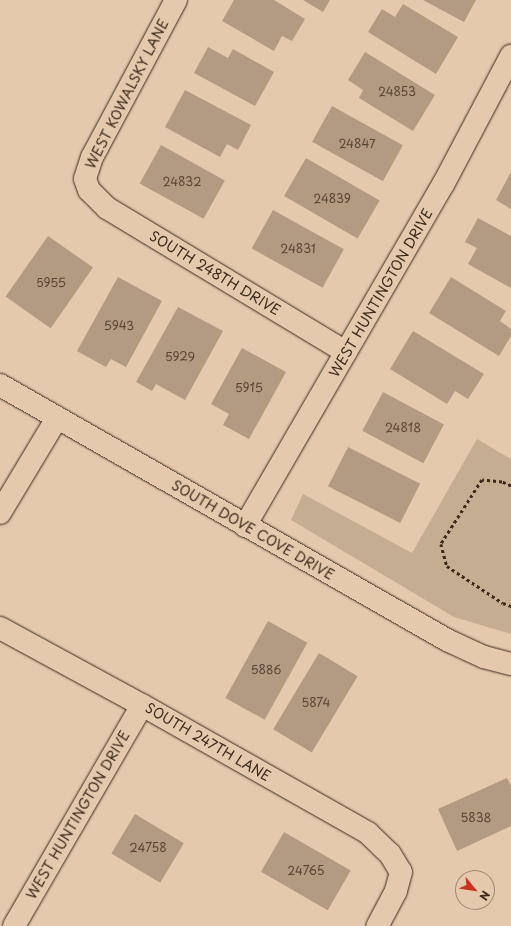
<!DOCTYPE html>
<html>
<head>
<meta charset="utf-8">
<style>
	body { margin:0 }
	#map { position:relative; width:511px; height:926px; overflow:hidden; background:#e4c9ac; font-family:"Playpen Sans",sans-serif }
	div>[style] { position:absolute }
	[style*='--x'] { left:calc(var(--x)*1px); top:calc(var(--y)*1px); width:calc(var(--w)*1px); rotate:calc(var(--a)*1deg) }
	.green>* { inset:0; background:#c5ad92 }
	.building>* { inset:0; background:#b29a83; transform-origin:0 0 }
	.path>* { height:2.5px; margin-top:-1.25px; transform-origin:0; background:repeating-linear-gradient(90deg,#3b2a1e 0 3px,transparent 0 6px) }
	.roads { filter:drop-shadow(0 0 1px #3b2a1e) drop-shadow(0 0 1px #3b2a1e) }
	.street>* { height:22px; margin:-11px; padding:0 11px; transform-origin:11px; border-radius:11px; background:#e4c9ac }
	.secondary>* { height:22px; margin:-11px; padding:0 11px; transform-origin:11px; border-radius:11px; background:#e4c9ac }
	span { translate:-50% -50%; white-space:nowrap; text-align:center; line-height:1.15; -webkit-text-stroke:3px #e4c9ac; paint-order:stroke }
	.number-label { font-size:12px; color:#594637 }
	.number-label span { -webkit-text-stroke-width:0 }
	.street-label { font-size:14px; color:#3b2a1e }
	.north { position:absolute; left:455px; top:870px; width:40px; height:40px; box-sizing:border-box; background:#e4c9ac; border:1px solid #a08973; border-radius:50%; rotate:120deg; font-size:11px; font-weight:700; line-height:16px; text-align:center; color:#3b2a1e }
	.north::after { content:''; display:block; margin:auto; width:14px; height:18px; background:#c8321e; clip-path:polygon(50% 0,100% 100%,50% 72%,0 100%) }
</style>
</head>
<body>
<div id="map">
	<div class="green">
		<i style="clip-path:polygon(477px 439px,511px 459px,511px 634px,454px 617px,291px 520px,303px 494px,412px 553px)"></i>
	</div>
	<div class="building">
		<i style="clip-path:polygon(234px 0,274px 0,305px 19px,292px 41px,282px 36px,274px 51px,222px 21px)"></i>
		<i style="clip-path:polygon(303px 0,330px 0,323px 12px)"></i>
		<i style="clip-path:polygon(423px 0,476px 0,464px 22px)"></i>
		<i style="clip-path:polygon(403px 4px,458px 37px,436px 74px,368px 32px,382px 9px,395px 17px)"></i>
		<i style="clip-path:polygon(208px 47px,228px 58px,233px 49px,274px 72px,255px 106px,194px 73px)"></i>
		<i style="clip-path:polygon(365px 52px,435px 95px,413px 131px,359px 98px,363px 90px,348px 80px)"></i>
		<i style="clip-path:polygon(185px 90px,251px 125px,238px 150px,227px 144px,220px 157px,165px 127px)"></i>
		<i style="left:332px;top:106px;width:81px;height:41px;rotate:29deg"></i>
		<i style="left:161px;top:145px;width:73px;height:44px;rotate:29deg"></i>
		<i style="left:306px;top:158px;width:85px;height:44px;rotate:30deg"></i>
		<i style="clip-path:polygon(511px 172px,511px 209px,496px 200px)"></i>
		<i style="left:273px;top:210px;width:81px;height:44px;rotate:29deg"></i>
		<i style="clip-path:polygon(478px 218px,511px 236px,511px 288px,468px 264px,477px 248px,465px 242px)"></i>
		<i style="left:48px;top:236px;width:55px;height:74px;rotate:35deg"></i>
		<i style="clip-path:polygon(118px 277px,162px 301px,126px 367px,111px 359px,106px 367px,77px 351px)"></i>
		<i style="clip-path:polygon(451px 277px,506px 311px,500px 321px,511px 329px,511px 336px,499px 356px,429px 313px)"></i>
		<i style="clip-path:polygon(178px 307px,223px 331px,185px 400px,156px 384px,152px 391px,136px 382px)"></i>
		<i style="clip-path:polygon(413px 331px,484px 374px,468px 399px,455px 391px,447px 404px,390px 369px)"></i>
		<i style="clip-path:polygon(242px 348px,286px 372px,249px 439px,223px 425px,229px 414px,211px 404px)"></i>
		<i style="left:383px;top:392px;width:69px;height:44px;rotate:28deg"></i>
		<i style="left:348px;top:447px;width:81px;height:44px;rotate:27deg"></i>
		<i style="left:268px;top:621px;width:45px;height:88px;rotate:29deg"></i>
		<i style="left:319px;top:653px;width:45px;height:89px;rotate:31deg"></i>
		<i style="clip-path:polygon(507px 778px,511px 786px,511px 826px,457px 851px,438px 809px)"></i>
		<i style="left:135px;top:814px;width:57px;height:46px;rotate:31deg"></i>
		<i style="left:284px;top:832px;width:77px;height:46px;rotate:30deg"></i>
	</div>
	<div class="path">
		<i style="--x:511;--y:486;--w:10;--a:-156"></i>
		<i style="--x:502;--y:482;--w:20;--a:-174"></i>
		<i style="--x:482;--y:480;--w:76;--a:122.6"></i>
		<i style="--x:441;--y:544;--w:23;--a:75"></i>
		<i style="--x:447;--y:566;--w:67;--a:33.5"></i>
		<i style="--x:503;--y:603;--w:9;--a:21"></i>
	</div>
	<div class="roads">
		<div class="street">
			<i style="--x:176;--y:0;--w:178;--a:118.1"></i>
			<i style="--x:92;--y:157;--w:23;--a:108"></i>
			<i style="--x:85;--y:179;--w:12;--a:70"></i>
			<i style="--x:89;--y:190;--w:25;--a:45"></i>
			<i style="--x:107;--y:208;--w:279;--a:31.1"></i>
			<i style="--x:0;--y:513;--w:111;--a:-59"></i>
			<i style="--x:245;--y:526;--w:397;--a:-59.9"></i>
			<i style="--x:444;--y:183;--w:144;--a:-62.2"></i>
			<i style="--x:0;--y:628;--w:162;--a:28.5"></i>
			<i style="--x:142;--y:705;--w:260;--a:29.5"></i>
			<i style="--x:368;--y:833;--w:30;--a:44"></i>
			<i style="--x:390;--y:854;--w:21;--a:59"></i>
			<i style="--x:401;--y:872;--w:20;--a:105"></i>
			<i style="--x:396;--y:891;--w:40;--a:118"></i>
			<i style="--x:14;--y:926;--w:255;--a:-59.9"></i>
		</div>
		<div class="secondary">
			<i style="--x:0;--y:385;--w:515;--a:29.7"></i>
			<i style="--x:447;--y:640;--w:41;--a:24.7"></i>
			<i style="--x:484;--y:657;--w:28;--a:15"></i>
		</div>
	</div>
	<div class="number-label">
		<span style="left:397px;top:92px">24853</span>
		<span style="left:357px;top:144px">24847</span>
		<span style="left:182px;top:182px">24832</span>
		<span style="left:332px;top:199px">24839</span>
		<span style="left:298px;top:249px">24831</span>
		<span style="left:51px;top:283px">5955</span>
		<span style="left:119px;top:326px">5943</span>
		<span style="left:180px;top:357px">5929</span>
		<span style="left:249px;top:388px">5915</span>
		<span style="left:403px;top:428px">24818</span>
		<span style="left:266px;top:670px">5886</span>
		<span style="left:316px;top:703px">5874</span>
		<span style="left:476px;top:818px">5838</span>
		<span style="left:148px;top:848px">24758</span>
		<span style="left:306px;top:871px">24765</span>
	</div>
	<div class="street-label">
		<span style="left:127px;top:94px;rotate:-63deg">WEST KOWALSKY LANE</span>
		<span style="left:215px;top:273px;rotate:31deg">SOUTH 248TH DRIVE</span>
		<span style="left:381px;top:293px;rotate:-60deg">WEST HUNTINGTON DRIVE</span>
		<span style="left:253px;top:530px;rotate:30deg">SOUTH DOVE COVE DRIVE</span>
		<span style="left:208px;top:742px;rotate:30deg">SOUTH 247TH LANE</span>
		<span style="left:78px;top:815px;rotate:-60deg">WEST HUNTINGTON DRIVE</span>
	</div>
	<div class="north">N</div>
</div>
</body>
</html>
